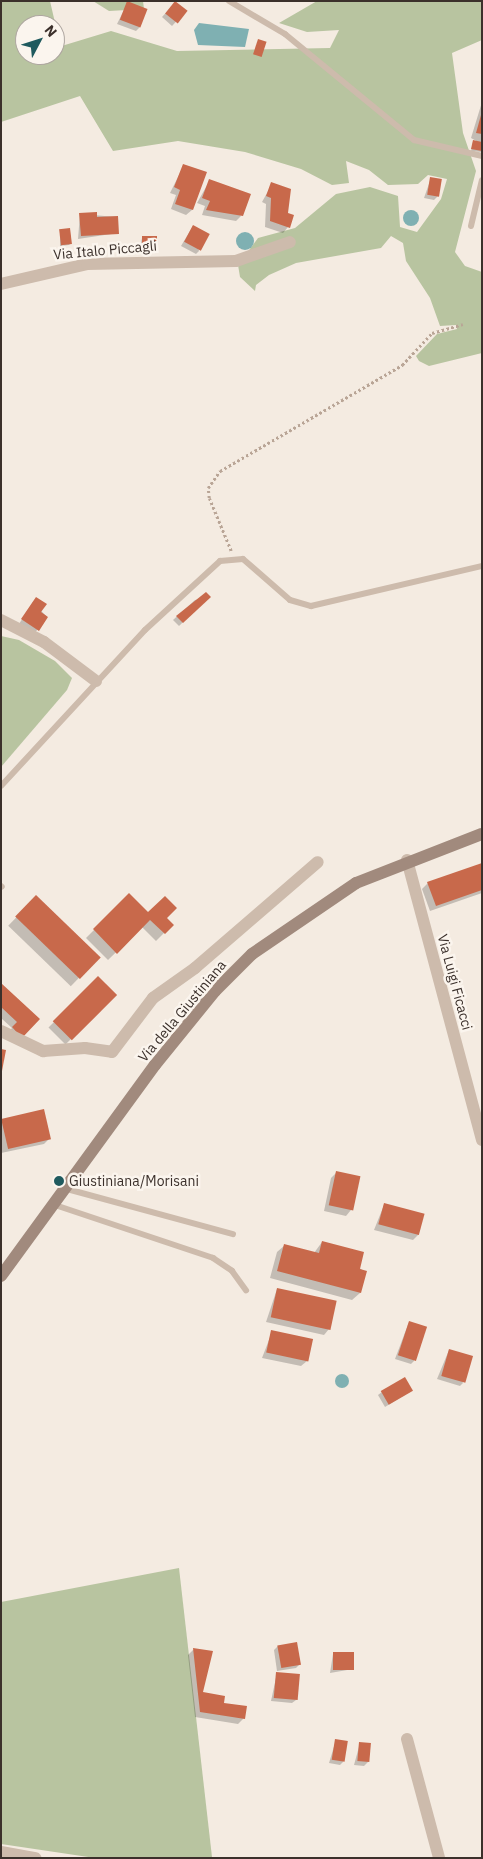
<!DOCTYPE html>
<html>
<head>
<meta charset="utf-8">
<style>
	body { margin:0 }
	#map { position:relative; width:483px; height:1859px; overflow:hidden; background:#f4ebe1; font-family:"IBM Plex Sans",sans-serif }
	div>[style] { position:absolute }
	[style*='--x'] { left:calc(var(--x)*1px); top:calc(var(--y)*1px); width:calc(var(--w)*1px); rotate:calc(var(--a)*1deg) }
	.green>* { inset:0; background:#b8c4a0 }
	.water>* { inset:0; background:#7fb0b2 }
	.round { border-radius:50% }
	.shadow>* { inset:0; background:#0003; transform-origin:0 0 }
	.building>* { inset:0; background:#c8694b; transform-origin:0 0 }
	.path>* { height:2.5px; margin-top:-1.25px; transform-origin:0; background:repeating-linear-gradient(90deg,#b9a596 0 2.5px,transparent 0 5px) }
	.lane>* { height:6px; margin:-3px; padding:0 3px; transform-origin:3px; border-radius:3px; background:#cdbbac }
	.street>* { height:12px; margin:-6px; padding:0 6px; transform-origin:6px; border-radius:6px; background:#cdbbac }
	.secondary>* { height:12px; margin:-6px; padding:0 6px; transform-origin:6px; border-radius:6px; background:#a18a7d }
	.dots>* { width:14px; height:14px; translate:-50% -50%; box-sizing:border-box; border:2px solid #fbf5ee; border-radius:50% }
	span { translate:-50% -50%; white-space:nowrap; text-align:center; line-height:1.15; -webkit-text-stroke:5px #fbf5ee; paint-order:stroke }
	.street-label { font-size:14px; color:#3b302b }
	.poi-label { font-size:14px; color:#3b302b }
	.left { translate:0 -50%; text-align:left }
	.frame { position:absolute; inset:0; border:2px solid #3b302b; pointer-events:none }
	.north { position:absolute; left:15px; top:15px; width:50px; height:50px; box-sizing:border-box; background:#fbf5ee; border:1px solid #aea6a0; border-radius:50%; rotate:50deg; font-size:14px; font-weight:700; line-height:20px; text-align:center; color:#3b302b }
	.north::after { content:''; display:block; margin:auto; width:18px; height:22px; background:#1f5a5e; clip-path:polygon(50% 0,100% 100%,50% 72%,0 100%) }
</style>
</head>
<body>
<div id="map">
	<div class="green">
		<i style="clip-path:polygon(1px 1px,50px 1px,56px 27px,55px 31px,55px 25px,25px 25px,25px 55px,55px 55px,55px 48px,111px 31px,177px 51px,330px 48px,339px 30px,307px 32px,279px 23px,317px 1px,482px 1px,482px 40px,452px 53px,463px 133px,476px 171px,455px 252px,465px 266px,482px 272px,482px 353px,429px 366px,419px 361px,416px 356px,437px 334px,457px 329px,456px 325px,440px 326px,430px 298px,406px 261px,403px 243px,391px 236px,381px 248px,296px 263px,269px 275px,256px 285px,255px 291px,240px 277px,238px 265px,258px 238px,295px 228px,336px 194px,370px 187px,398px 196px,400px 227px,417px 232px,441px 199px,447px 179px,428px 175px,418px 184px,388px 185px,369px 170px,346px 161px,349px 183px,332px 185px,301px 169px,245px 152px,178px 141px,113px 151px,80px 96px,1px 122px)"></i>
		<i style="clip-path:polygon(93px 1px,143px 1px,144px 9px,109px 11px)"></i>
		<i style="clip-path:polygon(1px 636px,19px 640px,55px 661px,72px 678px,67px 690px,1px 767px)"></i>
		<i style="clip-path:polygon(179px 1568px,212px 1857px,95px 1858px,1px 1844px,1px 1602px)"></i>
	</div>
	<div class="water">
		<i style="clip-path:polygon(199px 23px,249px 29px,245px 47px,198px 45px,194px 30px)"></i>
		<i class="round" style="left:403px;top:210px;width:16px;height:16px"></i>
		<i class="round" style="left:236px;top:232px;width:18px;height:18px"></i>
		<i class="round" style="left:335px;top:1374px;width:14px;height:14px"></i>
	</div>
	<div class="shadow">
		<i style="clip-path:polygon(128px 2px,140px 27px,136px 31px,117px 24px)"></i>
		<i style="clip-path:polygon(172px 6px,186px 11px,172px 26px,162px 17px)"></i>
		<i style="clip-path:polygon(482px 102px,482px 152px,471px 151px,473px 142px,480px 143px,471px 138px)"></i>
		<i style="clip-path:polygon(184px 165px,192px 210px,186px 215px,171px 209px,176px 195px,170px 193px)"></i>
		<i style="clip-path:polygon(431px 178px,438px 196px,434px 200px,424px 198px)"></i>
		<i style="clip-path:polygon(210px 180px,241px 216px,236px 221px,202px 215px,205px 206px,197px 203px)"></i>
		<i style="clip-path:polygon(272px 184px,287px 214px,288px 227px,283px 233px,265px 227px,266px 204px,262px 202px)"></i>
		<i style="clip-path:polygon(80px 214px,117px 217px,118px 233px,78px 239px)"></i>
		<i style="clip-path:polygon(193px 226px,199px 251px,196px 254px,181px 246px)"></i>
		<i style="clip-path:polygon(60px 231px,71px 243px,69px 245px,60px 246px)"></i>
		<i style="clip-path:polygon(142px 238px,156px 250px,153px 253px,139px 254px)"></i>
		<i style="clip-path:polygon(209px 597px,179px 626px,173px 620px,195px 600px)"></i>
		<i style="clip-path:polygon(33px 602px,47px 617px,34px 634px,19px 624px)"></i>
		<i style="clip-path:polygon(482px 864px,482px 893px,430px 911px,422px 889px,428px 883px)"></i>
		<i style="clip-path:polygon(129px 895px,148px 914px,172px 925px,156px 941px,142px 927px,108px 960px,86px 938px)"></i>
		<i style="left:36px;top:897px;width:87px;height:40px;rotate:44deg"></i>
		<i style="left:98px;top:978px;width:24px;height:70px;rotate:45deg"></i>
		<i style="clip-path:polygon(1px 985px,38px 1019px,16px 1042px,7px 1034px,12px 1028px,1px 1018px)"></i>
		<i style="clip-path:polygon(43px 1111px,50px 1138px,44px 1144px,1px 1153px,1px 1120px)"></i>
		<i style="clip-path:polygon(337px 1172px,351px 1210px,346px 1216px,324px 1211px,331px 1178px)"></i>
		<i style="clip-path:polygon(384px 1205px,419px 1234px,413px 1240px,374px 1230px)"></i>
		<i style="clip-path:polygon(322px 1242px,365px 1272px,360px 1293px,352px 1300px,270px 1278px,277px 1252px,285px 1245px,314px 1253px)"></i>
		<i style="clip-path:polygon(277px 1289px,329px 1329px,324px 1335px,266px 1322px)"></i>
		<i style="clip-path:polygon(409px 1322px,414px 1361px,411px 1364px,395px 1359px)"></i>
		<i style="clip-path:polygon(272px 1332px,307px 1361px,301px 1366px,262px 1358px)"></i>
		<i style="clip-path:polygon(449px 1350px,463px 1383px,460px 1386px,437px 1379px)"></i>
		<i style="clip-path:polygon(411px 1391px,385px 1407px,378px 1395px,382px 1392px)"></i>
		<i style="clip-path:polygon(278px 1646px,299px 1665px,296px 1668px,277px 1671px,274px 1650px)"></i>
		<i style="clip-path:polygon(193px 1650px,212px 1652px,202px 1693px,244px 1718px,238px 1724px,195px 1717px,188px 1655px)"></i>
		<i style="clip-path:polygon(333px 1654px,353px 1669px,330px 1673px)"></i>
		<i style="clip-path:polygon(277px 1673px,296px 1700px,292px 1703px,271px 1701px)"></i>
		<i style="clip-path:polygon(336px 1740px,343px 1762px,340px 1765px,329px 1763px)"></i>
		<i style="clip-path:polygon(360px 1743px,368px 1762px,364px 1766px,354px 1765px)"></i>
	</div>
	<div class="building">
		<i style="left:127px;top:1px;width:22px;height:20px;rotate:21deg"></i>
		<i style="left:175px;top:1px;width:16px;height:16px;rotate:38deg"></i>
		<i style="left:258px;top:39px;width:9px;height:16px;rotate:18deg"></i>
		<i style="clip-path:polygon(481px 115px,482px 115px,482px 134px,476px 133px)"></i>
		<i style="clip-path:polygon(473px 140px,482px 142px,482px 151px,471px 149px)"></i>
		<i style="clip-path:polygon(183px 164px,207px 172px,193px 210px,175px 204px,180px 190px,174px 187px)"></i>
		<i style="left:430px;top:177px;width:12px;height:18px;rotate:9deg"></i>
		<i style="clip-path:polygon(209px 179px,251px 194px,243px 216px,206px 210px,210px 201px,202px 198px)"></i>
		<i style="clip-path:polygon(271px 182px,291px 189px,288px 213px,294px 215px,290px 228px,270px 221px,271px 198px,266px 196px)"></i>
		<i style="clip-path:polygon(97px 212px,97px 217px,118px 216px,119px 234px,81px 236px,79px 213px)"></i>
		<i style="left:193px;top:225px;width:19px;height:19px;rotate:28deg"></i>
		<i style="left:70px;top:228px;width:16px;height:11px;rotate:83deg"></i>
		<i style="left:142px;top:236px;width:15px;height:15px"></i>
		<i style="clip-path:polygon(206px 592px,211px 597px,183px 623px,176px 616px)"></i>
		<i style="clip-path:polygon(36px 597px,47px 604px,41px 612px,48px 617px,39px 631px,21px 619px)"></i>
		<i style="clip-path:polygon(482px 863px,482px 890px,436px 906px,427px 882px)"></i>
		<i style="clip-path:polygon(129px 893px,148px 912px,165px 896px,177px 908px,167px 918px,174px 925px,165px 934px,150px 920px,117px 954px,93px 929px)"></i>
		<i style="left:36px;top:895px;width:90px;height:30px;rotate:44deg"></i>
		<i style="left:98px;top:976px;width:27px;height:64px;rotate:45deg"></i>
		<i style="clip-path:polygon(1px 983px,40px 1019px,22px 1038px,12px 1027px,17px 1022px,1px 1007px)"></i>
		<i style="clip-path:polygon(1px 1049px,6px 1050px,2px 1071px,1px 1071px)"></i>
		<i style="left:44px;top:1109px;width:31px;height:44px;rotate:77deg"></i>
		<i style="left:336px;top:1171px;width:25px;height:35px;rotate:12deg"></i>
		<i style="left:384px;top:1203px;width:42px;height:22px;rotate:15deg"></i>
		<i style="clip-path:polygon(322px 1241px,364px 1252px,360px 1269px,367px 1271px,361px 1293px,277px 1271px,284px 1244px,319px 1253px)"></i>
		<i style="left:277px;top:1288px;width:61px;height:30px;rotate:12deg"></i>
		<i style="left:409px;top:1321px;width:19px;height:36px;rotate:18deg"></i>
		<i style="left:271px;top:1330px;width:43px;height:23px;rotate:12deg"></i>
		<i style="left:449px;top:1349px;width:25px;height:28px;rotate:16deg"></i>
		<i style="left:405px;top:1377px;width:16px;height:28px;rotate:60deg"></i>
		<i style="left:297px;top:1642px;width:23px;height:20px;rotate:80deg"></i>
		<i style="clip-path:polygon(193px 1648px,213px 1651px,203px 1692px,225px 1696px,224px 1703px,247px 1706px,245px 1719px,200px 1712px)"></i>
		<i style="left:333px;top:1652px;width:21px;height:18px"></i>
		<i style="left:276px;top:1672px;width:24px;height:26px;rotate:5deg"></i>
		<i style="left:335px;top:1739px;width:13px;height:21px;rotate:9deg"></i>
		<i style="left:359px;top:1742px;width:12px;height:19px;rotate:5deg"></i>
	</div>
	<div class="path">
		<i style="--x:231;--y:551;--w:57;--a:-112.5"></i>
		<i style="--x:209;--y:498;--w:10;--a:-96"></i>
		<i style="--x:208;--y:488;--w:21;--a:-55"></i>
		<i style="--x:220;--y:471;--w:211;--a:-30.2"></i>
		<i style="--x:402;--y:365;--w:44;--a:-46.8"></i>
		<i style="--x:432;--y:333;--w:32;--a:-16"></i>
	</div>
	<div class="lane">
		<i style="--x:229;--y:1;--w:65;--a:30.5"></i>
		<i style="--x:285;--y:34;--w:167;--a:39.4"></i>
		<i style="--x:414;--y:140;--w:70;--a:13.2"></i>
		<i style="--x:471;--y:226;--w:47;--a:-76.6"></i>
		<i style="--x:1;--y:786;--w:212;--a:-47.3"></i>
		<i style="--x:145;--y:630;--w:102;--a:-42.6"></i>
		<i style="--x:220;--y:561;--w:23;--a:-5"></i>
		<i style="--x:243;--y:559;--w:62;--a:41.1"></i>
		<i style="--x:290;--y:600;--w:22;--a:16"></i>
		<i style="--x:311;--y:606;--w:176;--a:-13.2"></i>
		<i style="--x:1;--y:886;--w:1;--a:45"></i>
		<i style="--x:67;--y:1189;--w:172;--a:15.2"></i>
		<i style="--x:55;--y:1205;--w:167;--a:18.5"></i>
		<i style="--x:213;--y:1258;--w:23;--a:34"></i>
		<i style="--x:232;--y:1271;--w:24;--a:54"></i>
	</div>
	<div class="street">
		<i style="--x:1;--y:284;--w:88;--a:-13.1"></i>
		<i style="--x:87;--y:264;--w:149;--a:-1.2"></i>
		<i style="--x:236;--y:261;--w:57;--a:-19.4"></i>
		<i style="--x:1;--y:620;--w:48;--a:27.1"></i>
		<i style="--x:44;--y:642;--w:65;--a:36.9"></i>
		<i style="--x:407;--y:860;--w:290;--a:75"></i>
		<i style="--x:1;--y:1031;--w:47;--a:25.5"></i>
		<i style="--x:43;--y:1051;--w:42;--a:-4.1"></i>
		<i style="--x:85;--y:1048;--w:27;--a:8"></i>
		<i style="--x:112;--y:1052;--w:68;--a:-52.8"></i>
		<i style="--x:153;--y:998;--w:52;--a:-35.5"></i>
		<i style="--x:195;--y:968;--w:162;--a:-40.8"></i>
		<i style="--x:407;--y:1739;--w:123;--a:74.9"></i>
		<i style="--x:1;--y:1852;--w:35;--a:10"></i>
	</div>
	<div class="secondary">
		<i style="--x:1;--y:1276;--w:261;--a:-53.9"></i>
		<i style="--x:155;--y:1065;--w:95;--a:-51"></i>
		<i style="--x:215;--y:991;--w:52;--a:-45"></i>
		<i style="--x:252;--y:954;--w:126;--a:-34.3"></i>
		<i style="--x:356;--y:883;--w:135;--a:-21.3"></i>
	</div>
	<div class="dots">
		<i style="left:59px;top:1181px;background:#1f5a5e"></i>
	</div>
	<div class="street-label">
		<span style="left:105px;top:250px;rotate:-5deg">Via Italo Piccagli</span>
		<span style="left:455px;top:982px;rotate:75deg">Via Luigi Ficacci</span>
		<span style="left:182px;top:1011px;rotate:-50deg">Via della Giustiniana</span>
	</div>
	<div class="poi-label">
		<span class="left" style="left:69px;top:1181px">Giustiniana/Morisani</span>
	</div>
	<div class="frame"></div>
	<div class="north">N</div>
</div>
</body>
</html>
